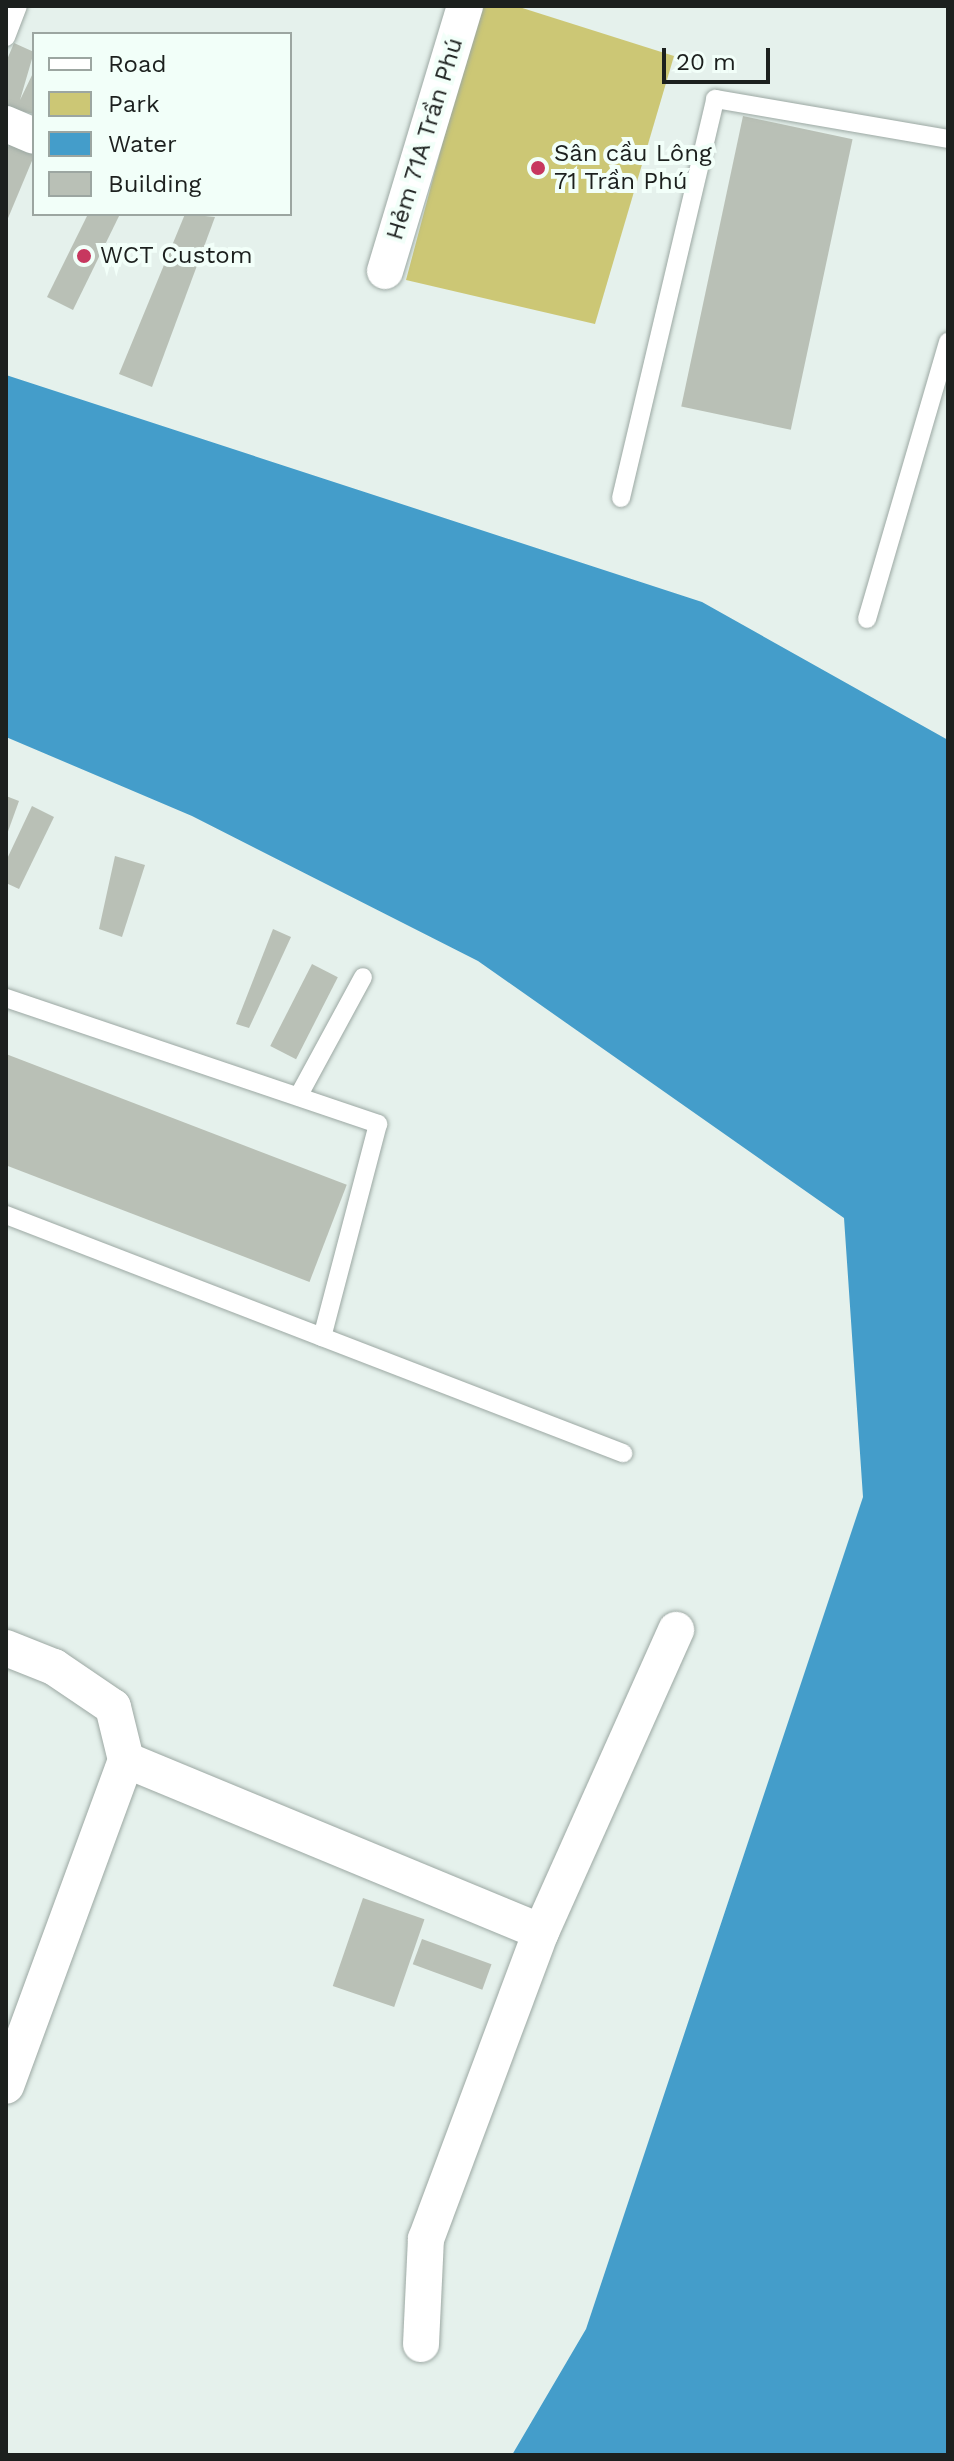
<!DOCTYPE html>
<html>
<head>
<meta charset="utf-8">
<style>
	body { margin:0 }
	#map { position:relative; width:954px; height:2461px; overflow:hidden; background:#e5f1ec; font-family:"Work Sans",sans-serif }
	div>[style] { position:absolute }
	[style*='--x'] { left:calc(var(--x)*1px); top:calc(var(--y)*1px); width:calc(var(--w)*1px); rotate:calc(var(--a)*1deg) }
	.green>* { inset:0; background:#ccc775 }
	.water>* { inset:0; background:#449dca }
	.building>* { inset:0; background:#b9c0b6; transform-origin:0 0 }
	.roads { filter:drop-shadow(0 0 2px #9ca8a3) drop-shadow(0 0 2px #9ca8a3) }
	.lane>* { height:18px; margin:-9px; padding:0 9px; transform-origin:9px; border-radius:9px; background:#fff }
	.street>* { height:36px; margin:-18px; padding:0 18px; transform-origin:18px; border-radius:18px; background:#fff }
	.dots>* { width:22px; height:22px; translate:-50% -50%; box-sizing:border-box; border:4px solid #f2fff9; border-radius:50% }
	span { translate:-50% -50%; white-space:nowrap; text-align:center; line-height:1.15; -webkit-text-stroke:8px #f2fff9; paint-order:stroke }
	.street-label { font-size:24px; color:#1c201e }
	.poi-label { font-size:24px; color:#1c201e }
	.left { translate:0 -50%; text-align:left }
	.frame { position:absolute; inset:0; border:8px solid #1c201e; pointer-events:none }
	.legend { position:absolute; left:32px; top:32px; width:260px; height:184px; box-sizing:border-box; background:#f2fff9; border:2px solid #9ca6a1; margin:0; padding:10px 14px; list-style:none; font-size:24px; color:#1c201e }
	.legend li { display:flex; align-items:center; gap:16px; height:40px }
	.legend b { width:40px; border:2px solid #9ca6a1 }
	.scale { position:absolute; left:662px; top:48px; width:108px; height:36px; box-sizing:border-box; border:4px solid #1c201e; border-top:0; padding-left:10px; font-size:24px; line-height:28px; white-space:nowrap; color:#1c201e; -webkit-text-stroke:6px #f2fff9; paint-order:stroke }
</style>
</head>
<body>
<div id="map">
	<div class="green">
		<i style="clip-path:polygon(479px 6px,516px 6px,674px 56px,595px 324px,406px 280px)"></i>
	</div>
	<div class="water">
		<i style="clip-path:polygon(6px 375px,702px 602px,948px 740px,948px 2455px,512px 2455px,586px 2329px,863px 1497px,844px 1218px,478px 961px,192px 816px,6px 737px)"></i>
	</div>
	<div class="building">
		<i style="clip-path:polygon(14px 43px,34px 52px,20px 100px,34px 71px,34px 114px,6px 108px,6px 62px)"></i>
		<i style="left:743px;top:116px;width:112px;height:297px;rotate:12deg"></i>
		<i style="clip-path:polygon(14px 133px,34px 141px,34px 156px,6px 223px,6px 152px)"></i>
		<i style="clip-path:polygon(88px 214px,120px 214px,73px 310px,47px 297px)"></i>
		<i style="clip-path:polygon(185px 214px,215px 217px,152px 387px,119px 374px)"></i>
		<i style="clip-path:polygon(6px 796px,19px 801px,6px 837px)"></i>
		<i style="clip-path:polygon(32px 806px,54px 817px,19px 889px,6px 883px,6px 861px)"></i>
		<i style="clip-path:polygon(115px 856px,145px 865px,122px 937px,99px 929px)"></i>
		<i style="clip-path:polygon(273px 929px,291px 937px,249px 1028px,236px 1024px)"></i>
		<i style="left:312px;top:964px;width:29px;height:92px;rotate:27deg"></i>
		<i style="left:6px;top:1054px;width:365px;height:104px;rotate:21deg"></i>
		<i style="left:363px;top:1898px;width:65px;height:93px;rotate:19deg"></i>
		<i style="left:422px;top:1939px;width:74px;height:27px;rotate:20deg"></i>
	</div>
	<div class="roads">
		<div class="lane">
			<i style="--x:6;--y:37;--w:33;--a:-69"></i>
			<i style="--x:621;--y:498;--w:410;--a:-76.7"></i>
			<i style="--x:715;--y:99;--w:236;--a:9.7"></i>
			<i style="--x:867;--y:619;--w:289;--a:-73.7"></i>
			<i style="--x:6;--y:998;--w:393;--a:18.7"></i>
			<i style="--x:378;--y:1124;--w:220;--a:104.7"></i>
			<i style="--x:322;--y:1337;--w:339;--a:-158.9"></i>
			<i style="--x:299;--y:1095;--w:134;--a:-61.5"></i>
			<i style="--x:322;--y:1337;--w:323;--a:21.1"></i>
		</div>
		<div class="street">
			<i style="--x:6;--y:124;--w:30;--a:23"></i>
			<i style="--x:385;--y:271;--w:277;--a:-73.2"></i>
			<i style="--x:6;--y:1648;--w:52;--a:21.6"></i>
			<i style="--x:54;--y:1667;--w:71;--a:34.1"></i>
			<i style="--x:113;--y:1707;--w:55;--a:76.2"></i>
			<i style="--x:126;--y:1760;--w:347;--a:110.2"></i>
			<i style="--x:126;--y:1760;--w:449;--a:22.5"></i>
			<i style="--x:421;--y:2344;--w:105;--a:-87.3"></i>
			<i style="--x:426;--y:2239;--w:328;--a:-69.5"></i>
			<i style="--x:541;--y:1932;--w:331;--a:-65.9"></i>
		</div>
	</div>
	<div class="dots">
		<i style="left:538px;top:168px;background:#c7385f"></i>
		<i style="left:84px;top:256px;background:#c7385f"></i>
	</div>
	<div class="street-label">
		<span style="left:425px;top:139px;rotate:-73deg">Hẻm 71A Trần Phú</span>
	</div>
	<div class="poi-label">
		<span class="left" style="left:554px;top:168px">Sân cầu Lông<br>71 Trần Phú</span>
		<span class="left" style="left:100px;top:256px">WCT Custom</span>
	</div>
	<div class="frame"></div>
	<ul class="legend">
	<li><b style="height:10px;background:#fff"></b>Road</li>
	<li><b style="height:22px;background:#ccc775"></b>Park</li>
	<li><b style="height:22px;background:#449dca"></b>Water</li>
	<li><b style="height:22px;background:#b9c0b6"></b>Building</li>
	</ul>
	<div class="scale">20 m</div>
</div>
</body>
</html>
